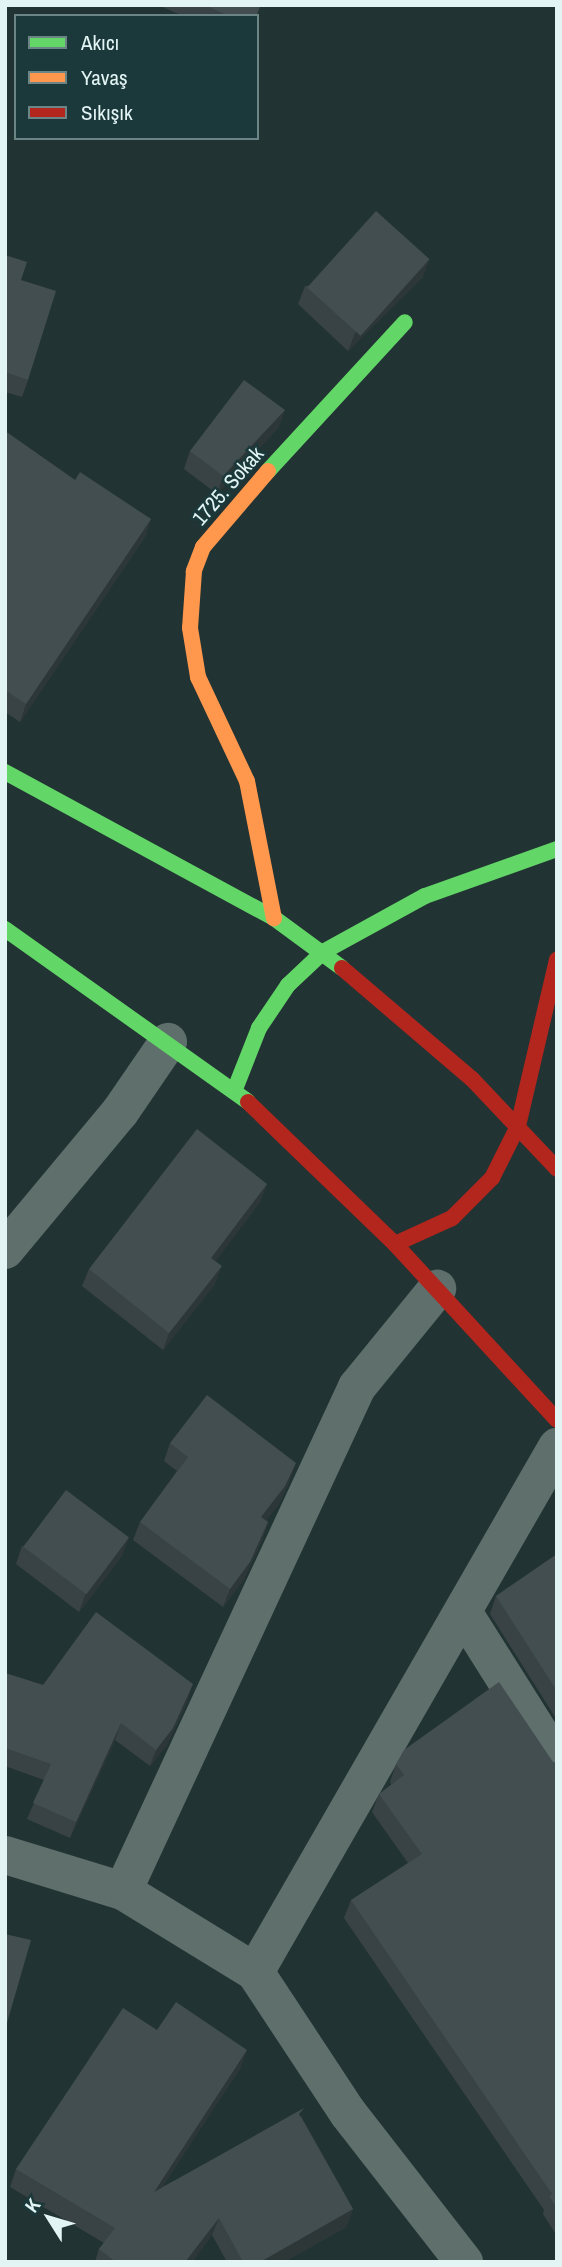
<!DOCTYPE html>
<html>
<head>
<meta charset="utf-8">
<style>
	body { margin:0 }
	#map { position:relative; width:562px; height:2267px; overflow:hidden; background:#233; font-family:"Archivo Narrow",sans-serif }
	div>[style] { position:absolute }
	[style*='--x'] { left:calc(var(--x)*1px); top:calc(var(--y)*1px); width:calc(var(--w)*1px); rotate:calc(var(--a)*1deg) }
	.street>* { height:38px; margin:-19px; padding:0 19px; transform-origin:19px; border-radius:19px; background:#5f6f6b }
	.fast>* { height:16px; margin:-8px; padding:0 8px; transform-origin:8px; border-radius:8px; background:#63d668 }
	.slow>* { height:16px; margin:-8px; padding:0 8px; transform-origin:8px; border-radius:8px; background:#ff974d }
	.jam>* { height:16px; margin:-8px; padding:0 8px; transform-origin:8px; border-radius:8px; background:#b3261e }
	.wall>* { inset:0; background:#394345 }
	.shaded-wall>* { inset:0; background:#2e3738 }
	.building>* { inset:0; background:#424e50; transform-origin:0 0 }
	span { translate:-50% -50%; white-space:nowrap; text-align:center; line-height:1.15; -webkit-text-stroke:5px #1b393a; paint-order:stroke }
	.street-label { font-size:21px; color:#e3f4f5 }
	.frame { position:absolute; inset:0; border:7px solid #e3f4f5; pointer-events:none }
	.legend { position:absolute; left:14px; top:14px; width:245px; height:126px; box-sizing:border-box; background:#1b393a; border:2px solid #6b8485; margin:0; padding:9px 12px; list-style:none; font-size:21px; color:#e3f4f5 }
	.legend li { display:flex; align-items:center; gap:14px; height:35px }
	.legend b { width:35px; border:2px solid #6b8485 }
	.north { position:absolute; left:14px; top:2183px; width:70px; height:70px; -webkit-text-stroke:5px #1b393a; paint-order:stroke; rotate:307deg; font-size:19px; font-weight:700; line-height:28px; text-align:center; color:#e3f4f5 }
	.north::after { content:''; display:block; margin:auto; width:24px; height:32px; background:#e3f4f5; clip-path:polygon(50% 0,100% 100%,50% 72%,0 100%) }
</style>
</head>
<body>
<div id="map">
	<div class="street">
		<i style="--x:5;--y:1250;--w:180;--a:-50.2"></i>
		<i style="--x:120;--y:1112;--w:85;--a:-55.6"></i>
		<i style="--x:463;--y:1612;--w:176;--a:57.8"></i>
		<i style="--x:5;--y:1855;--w:123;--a:17"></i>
		<i style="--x:123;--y:1891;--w:155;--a:31.5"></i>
		<i style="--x:255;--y:1972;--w:169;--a:56.6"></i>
		<i style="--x:348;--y:2113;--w:189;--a:52.1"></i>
		<i style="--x:123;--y:1891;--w:556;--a:-65.1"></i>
		<i style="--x:357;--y:1387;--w:127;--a:-50.8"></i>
		<i style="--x:255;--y:1972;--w:606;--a:-60.09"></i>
	</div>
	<div class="fast">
		<i style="--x:268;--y:471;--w:202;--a:-47.4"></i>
		<i style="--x:5;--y:772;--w:306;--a:28.5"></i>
		<i style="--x:274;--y:918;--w:84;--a:36.3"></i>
		<i style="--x:5;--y:929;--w:298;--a:35.4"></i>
		<i style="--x:235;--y:1089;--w:66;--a:-68.5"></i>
		<i style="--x:259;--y:1028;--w:52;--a:-56"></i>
		<i style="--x:288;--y:985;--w:48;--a:-43.3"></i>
		<i style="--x:323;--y:952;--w:116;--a:-28.8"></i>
		<i style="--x:425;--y:896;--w:140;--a:-19.6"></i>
	</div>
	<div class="slow">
		<i style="--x:268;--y:471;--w:100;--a:130.5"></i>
		<i style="--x:203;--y:547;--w:26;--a:111"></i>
		<i style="--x:194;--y:571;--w:57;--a:94"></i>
		<i style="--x:190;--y:628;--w:50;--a:80.7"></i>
		<i style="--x:198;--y:677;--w:115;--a:64.8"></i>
		<i style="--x:247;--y:781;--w:140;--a:78.9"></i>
	</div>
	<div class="jam">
		<i style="--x:342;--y:968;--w:171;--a:40.5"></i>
		<i style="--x:472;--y:1079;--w:124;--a:46.6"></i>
		<i style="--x:248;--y:1102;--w:204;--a:44"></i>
		<i style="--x:395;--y:1244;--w:239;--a:47.4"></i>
		<i style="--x:395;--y:1244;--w:63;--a:-24.5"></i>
		<i style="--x:452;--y:1218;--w:57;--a:-45"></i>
		<i style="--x:492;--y:1178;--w:58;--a:-63.4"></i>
		<i style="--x:518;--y:1126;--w:171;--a:-76.8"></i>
	</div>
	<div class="wall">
		<i style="clip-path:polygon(158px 5px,261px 5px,257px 16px,183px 16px)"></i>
		<i style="clip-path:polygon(5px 255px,21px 280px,28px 380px,22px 397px,5px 392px)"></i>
		<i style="clip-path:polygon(423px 277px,348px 351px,298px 304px,305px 286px)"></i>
		<i style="clip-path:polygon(285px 410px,278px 428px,217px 494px,184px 469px,190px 451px)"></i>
		<i style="clip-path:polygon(5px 431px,75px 480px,151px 519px,145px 537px,20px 722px,5px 712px)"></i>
		<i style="clip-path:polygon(267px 1184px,260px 1202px,215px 1261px,215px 1284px,163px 1350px,82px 1286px,89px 1269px)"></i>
		<i style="clip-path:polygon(170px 1443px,290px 1480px,279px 1504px,266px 1520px,268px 1522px,262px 1540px,244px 1579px,223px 1607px,133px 1540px,140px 1522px,177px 1471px,164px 1461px)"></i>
		<i style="clip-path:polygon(22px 1546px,122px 1556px,79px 1612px,16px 1564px)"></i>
		<i style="clip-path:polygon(557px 1554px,557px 1720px,490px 1614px,496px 1596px)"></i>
		<i style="clip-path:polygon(5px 1673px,43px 1685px,188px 1700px,167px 1745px,150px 1766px,115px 1740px,70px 1838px,27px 1819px,44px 1780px,5px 1766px)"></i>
		<i style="clip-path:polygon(553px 1762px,557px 1763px,557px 2236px,543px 2214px,544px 2210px,344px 1918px,351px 1900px,408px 1863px,372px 1812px,379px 1794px,391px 1785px,390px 1782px,396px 1764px)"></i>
		<i style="clip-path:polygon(157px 2030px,241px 2067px,162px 2187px,301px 2116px,353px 2209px,346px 2227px,284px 2262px,227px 2262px,212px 2235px,192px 2262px,95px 2262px,99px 2249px,104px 2243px,10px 2187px,16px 2169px)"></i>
	</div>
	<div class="shaded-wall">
		<i style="clip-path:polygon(430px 259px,423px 277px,348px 351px,355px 333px)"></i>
		<i style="clip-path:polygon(285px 410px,278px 428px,217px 494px,223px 476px)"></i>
		<i style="clip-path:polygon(151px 519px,145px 537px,20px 722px,26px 704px)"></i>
		<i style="clip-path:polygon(267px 1184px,260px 1202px,205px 1276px,211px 1258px)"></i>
		<i style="clip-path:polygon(222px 1266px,215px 1284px,163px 1350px,169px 1333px)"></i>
		<i style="clip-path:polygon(296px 1463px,290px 1480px,279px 1504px,255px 1534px,261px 1517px)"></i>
		<i style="clip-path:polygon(268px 1522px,262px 1540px,244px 1579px,223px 1607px,230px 1589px)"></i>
		<i style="clip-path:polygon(129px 1538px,122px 1556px,79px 1612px,85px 1595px)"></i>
		<i style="clip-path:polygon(193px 1684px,188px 1700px,167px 1745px,150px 1766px,156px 1750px)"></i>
		<i style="clip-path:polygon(121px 1723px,115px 1740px,70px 1838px,76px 1822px)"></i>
		<i style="clip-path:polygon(247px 2050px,241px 2067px,148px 2209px,154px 2192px)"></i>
		<i style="clip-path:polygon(353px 2209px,346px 2227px,284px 2262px,260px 2262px)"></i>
		<i style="clip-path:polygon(219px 2218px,212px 2235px,192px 2262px,185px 2262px)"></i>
	</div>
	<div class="building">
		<i style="clip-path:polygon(205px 5px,260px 5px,256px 16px,229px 16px)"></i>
		<i style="left:376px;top:211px;width:72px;height:103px;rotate:42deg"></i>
		<i style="clip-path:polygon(5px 255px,27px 262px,21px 280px,56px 291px,28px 380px,5px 372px)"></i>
		<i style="clip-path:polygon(244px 380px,285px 410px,223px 476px,190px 451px)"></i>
		<i style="clip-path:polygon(5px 431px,75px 480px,80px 472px,151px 519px,26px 704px,5px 690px)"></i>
		<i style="clip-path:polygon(197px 1129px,267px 1184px,211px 1258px,222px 1266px,169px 1333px,89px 1269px)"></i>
		<i style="clip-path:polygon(207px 1395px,296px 1463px,285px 1486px,261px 1517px,268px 1522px,250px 1562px,230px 1589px,140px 1522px,188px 1457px,170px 1443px)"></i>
		<i style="left:66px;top:1490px;width:79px;height:71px;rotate:37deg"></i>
		<i style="clip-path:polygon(557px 1554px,557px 1691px,496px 1596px)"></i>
		<i style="clip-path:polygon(96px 1612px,193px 1684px,173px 1728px,156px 1750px,121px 1723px,76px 1822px,33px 1803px,51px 1764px,5px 1748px,5px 1673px,43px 1685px)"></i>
		<i style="clip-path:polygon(499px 1682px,553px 1762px,557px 1763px,557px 2208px,549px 2196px,552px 2194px,351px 1900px,422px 1854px,379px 1794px,404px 1775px,396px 1764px,404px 1750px)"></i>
		<i style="clip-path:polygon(5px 1934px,31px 1940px,5px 2030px)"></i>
		<i style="clip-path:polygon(176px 2002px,247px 2050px,154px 2192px,304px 2108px,299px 2114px,353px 2209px,260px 2262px,243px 2262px,219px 2218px,185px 2262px,116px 2262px,99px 2249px,115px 2228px,16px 2169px,123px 2008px,157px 2030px)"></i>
	</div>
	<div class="street-label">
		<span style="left:228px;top:486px;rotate:-49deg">1725. Sokak</span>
	</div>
	<div class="frame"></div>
	<ul class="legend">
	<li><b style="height:9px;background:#63d668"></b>Akıcı</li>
	<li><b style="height:9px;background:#ff974d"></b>Yavaş</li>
	<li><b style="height:9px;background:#b3261e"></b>Sıkışık</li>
	</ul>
	<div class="north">K</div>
</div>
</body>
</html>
